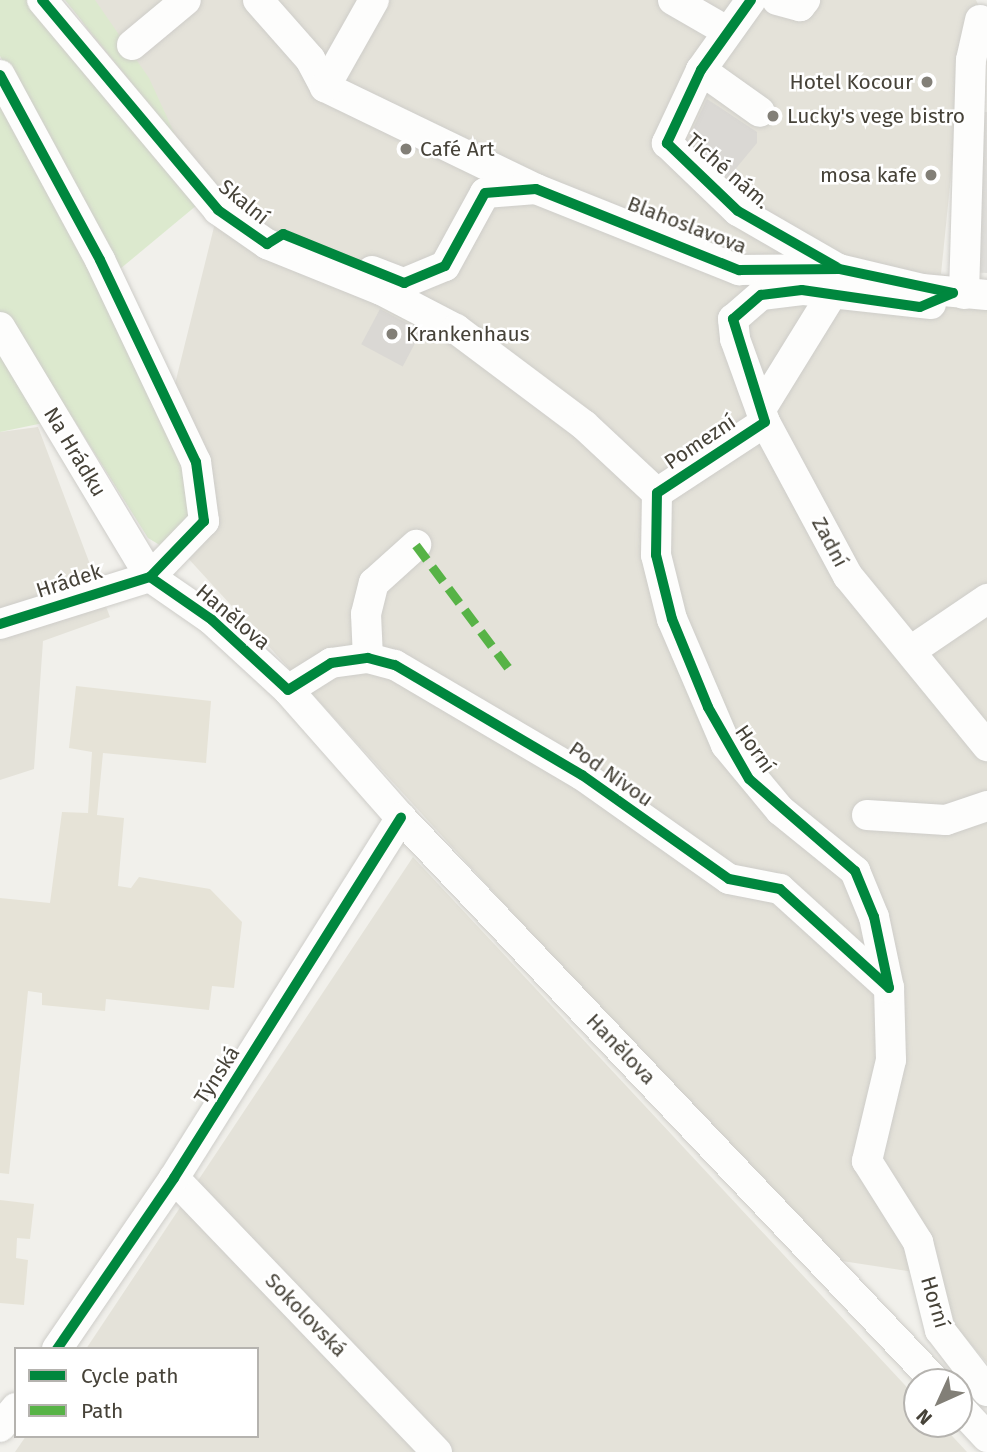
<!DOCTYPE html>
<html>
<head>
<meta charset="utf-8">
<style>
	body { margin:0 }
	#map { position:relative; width:987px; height:1452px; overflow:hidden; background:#f1f0eb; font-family:"Fira Sans",sans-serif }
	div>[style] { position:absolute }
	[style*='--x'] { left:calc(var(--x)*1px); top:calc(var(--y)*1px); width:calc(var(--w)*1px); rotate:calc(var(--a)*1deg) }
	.residential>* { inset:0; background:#e4e2d9 }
	.education>* { inset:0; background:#e6e3d7 }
	.green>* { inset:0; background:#dce9ce }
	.parking>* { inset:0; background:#e0dfdb }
	.building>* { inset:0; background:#dad8d4; transform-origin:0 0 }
	.roads { filter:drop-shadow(0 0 2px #cecdc9) drop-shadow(0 0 2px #cecdc9) }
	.minor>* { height:30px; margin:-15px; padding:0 15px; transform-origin:15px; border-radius:15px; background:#fdfdfc }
	.quiet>* { height:9px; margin-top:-4.5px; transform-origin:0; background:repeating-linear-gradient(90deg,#57b346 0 18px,transparent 0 27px) }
	.cycleway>* { height:10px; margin:-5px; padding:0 5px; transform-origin:5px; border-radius:5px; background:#00873e }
	.dots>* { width:19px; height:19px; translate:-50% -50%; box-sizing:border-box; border:4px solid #fff; border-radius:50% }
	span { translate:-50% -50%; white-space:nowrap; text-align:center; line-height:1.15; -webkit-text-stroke:5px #fff; paint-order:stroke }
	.poi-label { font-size:21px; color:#464238 }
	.right { translate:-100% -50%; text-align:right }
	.left { translate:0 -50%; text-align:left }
	.street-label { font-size:21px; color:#464238 }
	.legend { position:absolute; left:14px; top:1347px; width:245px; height:91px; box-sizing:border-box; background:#fff; border:2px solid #b5b3af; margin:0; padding:9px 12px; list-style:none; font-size:21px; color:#464238 }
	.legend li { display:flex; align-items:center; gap:14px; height:35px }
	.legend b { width:35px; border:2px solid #b5b3af }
	.north { position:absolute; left:903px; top:1368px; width:70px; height:70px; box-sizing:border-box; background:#fff; border:2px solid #b5b3af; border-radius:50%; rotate:225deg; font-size:19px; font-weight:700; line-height:28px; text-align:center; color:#464238 }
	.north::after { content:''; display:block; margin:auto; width:24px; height:32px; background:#827f77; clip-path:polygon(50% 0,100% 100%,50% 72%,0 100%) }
</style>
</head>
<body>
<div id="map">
	<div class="residential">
		<i style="clip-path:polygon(68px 0,976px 0,987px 24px,986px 88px,958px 107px,941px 274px,987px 285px,987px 1363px,956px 1327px,940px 1276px,829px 1259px,186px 556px,168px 412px,215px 223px)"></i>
		<i style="clip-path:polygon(38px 427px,110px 617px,43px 641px,34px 769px,0 780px,0 432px)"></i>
		<i style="clip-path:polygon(413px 857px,917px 1398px,917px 1424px,941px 1424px,967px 1452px,15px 1452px,26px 1436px,257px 1436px,257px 1349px,86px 1349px)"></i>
	</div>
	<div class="education">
		<i style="clip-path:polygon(76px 686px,211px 701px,206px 763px,103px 753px,97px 815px,124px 818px,118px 886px,131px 888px,139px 877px,210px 889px,242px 922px,234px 988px,212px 986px,209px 1010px,106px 999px,105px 1011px,42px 1005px,42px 993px,28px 991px,9px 1174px,0 1173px,0 898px,50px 903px,62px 812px,88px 813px,92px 752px,69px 748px)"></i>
		<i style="clip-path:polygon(0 1200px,34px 1204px,30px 1239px,17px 1238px,16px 1258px,28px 1260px,24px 1305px,0 1303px)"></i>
	</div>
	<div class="green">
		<i style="clip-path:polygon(0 0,33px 0,197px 205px,120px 269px,0 56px)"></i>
		<i style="clip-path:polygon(65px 0,95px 0,149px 78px,177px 139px)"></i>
		<i style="clip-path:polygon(0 94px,184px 459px,193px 512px,163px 547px,148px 538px,72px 417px,0 432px)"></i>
	</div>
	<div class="parking">
		<i style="clip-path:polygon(969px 112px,987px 112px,987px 273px,965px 272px)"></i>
	</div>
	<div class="building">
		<i style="clip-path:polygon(707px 99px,757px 132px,757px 143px,728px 178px,689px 137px)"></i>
		<i style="left:380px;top:309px;width:47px;height:40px;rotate:28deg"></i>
	</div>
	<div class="roads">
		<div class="minor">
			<i style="--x:42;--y:0;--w:274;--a:50"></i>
			<i style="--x:218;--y:210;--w:60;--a:34.8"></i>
			<i style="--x:267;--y:244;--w:123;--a:22"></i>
			<i style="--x:381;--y:290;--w:85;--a:27.5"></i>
			<i style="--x:456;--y:329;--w:160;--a:36.9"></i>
			<i style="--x:584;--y:425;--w:100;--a:43"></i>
			<i style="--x:258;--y:0;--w:79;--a:48.6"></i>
			<i style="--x:310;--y:59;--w:32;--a:62"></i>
			<i style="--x:325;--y:87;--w:234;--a:25.8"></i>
			<i style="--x:536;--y:189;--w:219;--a:21.8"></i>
			<i style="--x:739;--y:270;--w:100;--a:-0.6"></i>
			<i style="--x:839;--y:269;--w:85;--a:13.5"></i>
			<i style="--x:922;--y:289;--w:65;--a:5.3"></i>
			<i style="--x:673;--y:0;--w:62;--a:29.9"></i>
			<i style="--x:751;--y:0;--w:86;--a:125.5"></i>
			<i style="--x:701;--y:70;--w:81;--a:115"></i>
			<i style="--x:667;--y:143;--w:98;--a:43.8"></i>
			<i style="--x:738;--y:211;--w:112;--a:30"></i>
			<i style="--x:777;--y:0;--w:24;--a:15"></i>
			<i style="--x:800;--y:6;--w:8;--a:-50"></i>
			<i style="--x:132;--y:45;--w:70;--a:-39.8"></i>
			<i style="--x:701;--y:70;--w:72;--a:35.4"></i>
			<i style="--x:0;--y:75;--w:210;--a:61.6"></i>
			<i style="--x:100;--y:260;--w:224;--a:64.6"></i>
			<i style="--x:196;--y:462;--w:60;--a:82.3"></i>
			<i style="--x:204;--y:521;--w:78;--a:134"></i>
			<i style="--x:325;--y:87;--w:100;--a:-60.6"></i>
			<i style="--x:372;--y:271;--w:34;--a:21"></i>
			<i style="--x:404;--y:283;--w:44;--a:-22.5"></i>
			<i style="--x:445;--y:266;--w:83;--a:-61.3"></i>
			<i style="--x:485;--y:193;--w:51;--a:-4.5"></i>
			<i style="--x:964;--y:294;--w:234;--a:-88.3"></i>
			<i style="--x:971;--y:60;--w:41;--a:-77.3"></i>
			<i style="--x:931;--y:304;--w:130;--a:-173.8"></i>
			<i style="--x:802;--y:290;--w:41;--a:173"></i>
			<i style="--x:761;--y:295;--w:37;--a:139"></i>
			<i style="--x:733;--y:319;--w:20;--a:84"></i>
			<i style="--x:735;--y:339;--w:88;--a:70.1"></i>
			<i style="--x:765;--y:422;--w:175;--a:61.7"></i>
			<i style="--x:848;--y:576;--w:220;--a:50.7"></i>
			<i style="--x:0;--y:327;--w:292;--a:59"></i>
			<i style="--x:150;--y:577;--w:75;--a:34.7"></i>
			<i style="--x:212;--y:620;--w:103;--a:42.6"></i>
			<i style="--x:288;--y:690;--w:171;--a:48.6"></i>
			<i style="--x:401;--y:818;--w:777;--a:46.51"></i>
			<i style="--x:761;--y:409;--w:135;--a:-58.3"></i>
			<i style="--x:657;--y:493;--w:62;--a:90.9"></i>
			<i style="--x:656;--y:555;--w:66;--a:76"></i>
			<i style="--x:672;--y:619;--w:137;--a:66.8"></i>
			<i style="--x:726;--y:745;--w:85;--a:50.3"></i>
			<i style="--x:780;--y:810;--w:97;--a:39.1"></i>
			<i style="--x:855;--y:871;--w:50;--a:67.6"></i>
			<i style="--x:874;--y:917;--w:73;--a:78.1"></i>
			<i style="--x:889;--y:988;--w:72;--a:88.4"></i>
			<i style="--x:891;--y:1060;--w:104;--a:103.4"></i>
			<i style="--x:867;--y:1161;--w:96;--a:57.8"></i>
			<i style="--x:918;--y:1242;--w:91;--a:76"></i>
			<i style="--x:940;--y:1330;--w:77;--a:52.4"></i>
			<i style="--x:657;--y:493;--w:129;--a:-33.3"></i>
			<i style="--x:0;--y:624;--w:157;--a:-17.4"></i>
			<i style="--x:912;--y:650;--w:91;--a:-34.2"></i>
			<i style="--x:368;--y:658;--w:44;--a:-92.6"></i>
			<i style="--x:366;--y:614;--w:32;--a:-76"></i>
			<i style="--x:374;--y:583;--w:57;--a:-42.1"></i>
			<i style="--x:288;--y:690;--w:51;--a:-32.1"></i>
			<i style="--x:331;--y:663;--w:37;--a:-8"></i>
			<i style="--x:368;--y:658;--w:28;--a:15"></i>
			<i style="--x:395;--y:665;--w:217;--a:30.5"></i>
			<i style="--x:582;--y:775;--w:180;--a:35.3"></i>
			<i style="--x:729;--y:879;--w:52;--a:11.1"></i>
			<i style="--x:780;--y:889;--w:147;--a:42.2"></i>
			<i style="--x:867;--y:815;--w:79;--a:3.6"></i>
			<i style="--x:946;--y:820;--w:43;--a:-18.9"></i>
			<i style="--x:174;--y:1178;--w:380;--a:46.2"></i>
			<i style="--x:57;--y:1349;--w:207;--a:-55.6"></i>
			<i style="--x:174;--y:1178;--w:426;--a:-57.8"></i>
			<i style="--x:959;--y:1407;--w:41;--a:47"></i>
			<i style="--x:0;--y:1427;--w:25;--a:-50"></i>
		</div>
	</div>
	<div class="quiet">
		<i style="--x:416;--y:545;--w:158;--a:53"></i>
	</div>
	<div class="cycleway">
		<i style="--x:42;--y:0;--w:274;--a:50"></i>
		<i style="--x:218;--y:210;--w:60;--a:34.8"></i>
		<i style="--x:267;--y:244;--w:19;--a:-32"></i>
		<i style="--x:283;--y:234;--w:131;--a:22"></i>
		<i style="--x:404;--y:283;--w:44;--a:-22.5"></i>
		<i style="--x:445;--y:266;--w:83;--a:-61.3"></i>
		<i style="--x:485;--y:193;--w:51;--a:-4.5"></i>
		<i style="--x:536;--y:189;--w:219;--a:21.8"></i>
		<i style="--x:739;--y:270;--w:100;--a:-0.6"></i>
		<i style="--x:839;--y:269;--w:116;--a:11.9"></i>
		<i style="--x:751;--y:0;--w:86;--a:125.5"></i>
		<i style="--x:701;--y:70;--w:81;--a:115"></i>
		<i style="--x:667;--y:143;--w:98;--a:43.8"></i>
		<i style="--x:738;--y:211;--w:113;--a:29.7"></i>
		<i style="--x:0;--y:75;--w:210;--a:61.6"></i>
		<i style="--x:100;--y:260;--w:224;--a:64.6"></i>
		<i style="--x:196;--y:462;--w:60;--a:82.3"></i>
		<i style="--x:204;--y:521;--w:78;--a:134"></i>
		<i style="--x:150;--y:577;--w:75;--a:34.7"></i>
		<i style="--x:212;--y:620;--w:103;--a:42.6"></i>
		<i style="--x:288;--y:690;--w:51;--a:-32.1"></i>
		<i style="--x:331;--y:663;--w:37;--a:-8"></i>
		<i style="--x:368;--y:658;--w:28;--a:15"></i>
		<i style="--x:395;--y:665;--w:217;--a:30.5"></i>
		<i style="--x:582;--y:775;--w:180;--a:35.3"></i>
		<i style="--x:729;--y:879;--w:52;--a:11.1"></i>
		<i style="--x:780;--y:889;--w:147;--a:42.2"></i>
		<i style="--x:0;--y:624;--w:157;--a:-17.4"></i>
		<i style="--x:889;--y:988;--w:73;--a:-101.9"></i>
		<i style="--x:874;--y:917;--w:50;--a:-112.4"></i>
		<i style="--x:855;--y:871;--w:140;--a:-139"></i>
		<i style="--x:749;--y:779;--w:83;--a:-119.7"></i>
		<i style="--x:708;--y:707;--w:95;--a:-112.2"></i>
		<i style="--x:672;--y:619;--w:66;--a:-104"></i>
		<i style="--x:656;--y:555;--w:62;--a:-89.1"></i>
		<i style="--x:657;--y:493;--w:129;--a:-33.3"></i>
		<i style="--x:765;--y:422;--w:108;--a:-107.3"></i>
		<i style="--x:733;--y:319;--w:37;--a:-41"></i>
		<i style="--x:761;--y:295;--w:41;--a:-7"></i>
		<i style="--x:802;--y:290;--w:119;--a:8.2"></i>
		<i style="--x:920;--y:307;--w:36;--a:-23"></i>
		<i style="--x:57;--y:1349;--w:207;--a:-55.6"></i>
		<i style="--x:174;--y:1178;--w:426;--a:-57.8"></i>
	</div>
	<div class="dots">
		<i style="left:927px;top:82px;background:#827f77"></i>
		<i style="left:773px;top:116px;background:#827f77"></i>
		<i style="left:406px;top:149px;background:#827f77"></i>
		<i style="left:931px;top:175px;background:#827f77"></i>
		<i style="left:392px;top:334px;background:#827f77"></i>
	</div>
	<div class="poi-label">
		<span class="right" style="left:913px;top:82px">Hotel Kocour</span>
		<span class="left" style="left:787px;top:116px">Lucky's vege bistro</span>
		<span class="left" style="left:420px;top:149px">Café Art</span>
		<span class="right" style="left:917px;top:175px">mosa kafe</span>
		<span class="left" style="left:406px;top:334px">Krankenhaus</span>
	</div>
	<div class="street-label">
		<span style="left:728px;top:171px;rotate:41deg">Tiché nám.</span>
		<span style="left:244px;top:202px;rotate:39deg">Skalní</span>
		<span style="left:687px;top:225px;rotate:21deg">Blahoslavova</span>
		<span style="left:700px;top:442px;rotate:-34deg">Pomezní</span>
		<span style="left:75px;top:452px;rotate:59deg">Na Hrádku</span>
		<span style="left:830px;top:542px;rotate:62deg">Zadní</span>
		<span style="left:69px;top:581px;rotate:-18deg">Hrádek</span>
		<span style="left:233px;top:617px;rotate:40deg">Hanělova</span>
		<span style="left:755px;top:749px;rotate:55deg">Horní</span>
		<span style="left:611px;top:774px;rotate:35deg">Pod Nivou</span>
		<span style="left:621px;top:1049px;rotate:46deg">Hanělova</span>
		<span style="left:217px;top:1075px;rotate:-57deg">Týnská</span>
		<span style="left:935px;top:1302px;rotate:73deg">Horní</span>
		<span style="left:306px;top:1315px;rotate:46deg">Sokolovská</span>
	</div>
	<ul class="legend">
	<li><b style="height:9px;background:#00873e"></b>Cycle path</li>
	<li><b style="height:9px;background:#57b346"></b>Path</li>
	</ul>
	<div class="north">N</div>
</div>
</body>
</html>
